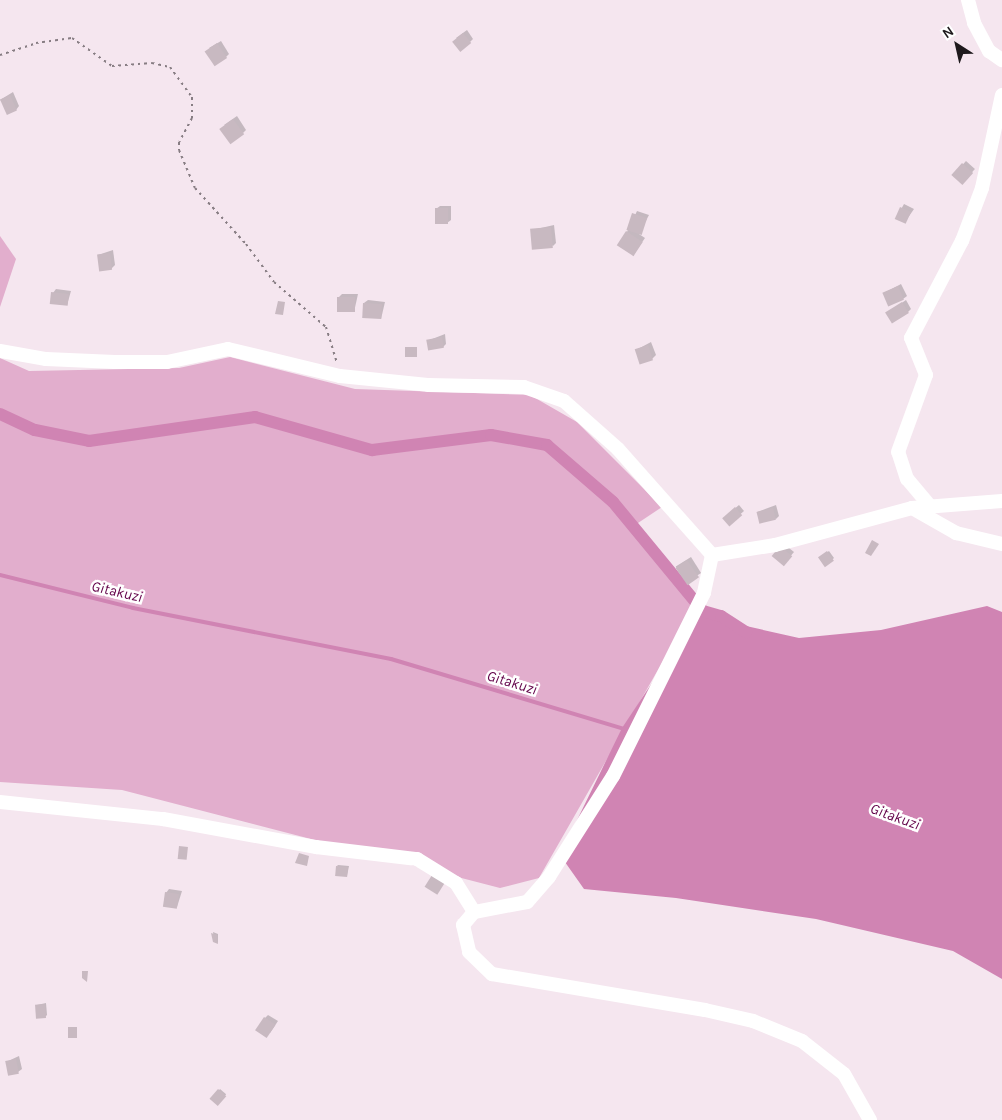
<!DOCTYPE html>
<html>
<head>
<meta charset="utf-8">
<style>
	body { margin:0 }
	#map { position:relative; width:1002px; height:1120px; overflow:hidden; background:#f5e6ef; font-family:Karla,sans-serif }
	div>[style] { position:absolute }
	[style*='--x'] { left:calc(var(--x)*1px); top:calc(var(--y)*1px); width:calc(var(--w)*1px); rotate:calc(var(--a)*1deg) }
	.green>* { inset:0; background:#e2aecd }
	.water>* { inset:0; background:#d084b3 }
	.shadow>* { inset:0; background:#0003; transform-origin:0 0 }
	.stream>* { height:4px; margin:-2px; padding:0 2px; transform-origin:2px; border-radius:2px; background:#d084b3 }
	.canal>* { height:12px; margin:-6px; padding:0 6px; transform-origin:6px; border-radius:6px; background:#d084b3 }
	.building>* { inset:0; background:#c8b9c1; transform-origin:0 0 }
	.path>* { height:2px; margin-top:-1px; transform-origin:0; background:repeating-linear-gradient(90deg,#877d83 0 2.5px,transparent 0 6.5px) }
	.minor>* { height:14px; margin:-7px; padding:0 7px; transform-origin:7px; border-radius:7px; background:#fff }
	span { translate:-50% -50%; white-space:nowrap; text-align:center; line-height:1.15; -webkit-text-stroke:5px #fff; paint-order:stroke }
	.water-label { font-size:15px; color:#620249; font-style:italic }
	.north { position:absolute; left:932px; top:20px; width:50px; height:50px; -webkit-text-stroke:4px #fff; paint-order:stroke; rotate:325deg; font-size:14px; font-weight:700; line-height:20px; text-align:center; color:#1e191c }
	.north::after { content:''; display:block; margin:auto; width:18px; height:22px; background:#1e191c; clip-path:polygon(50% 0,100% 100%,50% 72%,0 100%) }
</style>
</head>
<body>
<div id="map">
	<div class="green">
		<i style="clip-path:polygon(0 236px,16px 259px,0 307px)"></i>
		<i style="clip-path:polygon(230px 357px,355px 389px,530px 395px,577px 422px,662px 507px,635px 525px,688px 589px,695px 605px,539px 878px,500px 888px,122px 790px,0 782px,0 358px,29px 371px,179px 368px)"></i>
	</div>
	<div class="water">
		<i style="clip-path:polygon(987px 606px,1002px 612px,1002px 979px,953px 951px,816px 919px,676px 898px,584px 889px,560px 855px,622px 728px,697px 615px,799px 638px,881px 630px)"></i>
	</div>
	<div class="shadow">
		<i style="clip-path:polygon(467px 30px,473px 39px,470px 42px,456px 38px)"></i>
		<i style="clip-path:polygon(221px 41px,229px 54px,226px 57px,209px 48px)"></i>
		<i style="clip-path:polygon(13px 92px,19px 106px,16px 110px,0 100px)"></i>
		<i style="clip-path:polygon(237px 116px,246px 130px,243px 133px,224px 125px)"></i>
		<i style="left:966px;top:161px;width:12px;height:19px;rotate:42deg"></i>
		<i style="clip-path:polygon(904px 204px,914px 209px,905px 222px,896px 218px)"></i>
		<i style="clip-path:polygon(440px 206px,451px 206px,451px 220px,447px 223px,436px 209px)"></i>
		<i style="clip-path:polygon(637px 211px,649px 215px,639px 234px,645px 238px,634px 254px,627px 232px)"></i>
		<i style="clip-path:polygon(554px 225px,556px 243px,553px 246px,532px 230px)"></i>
		<i style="clip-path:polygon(113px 250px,115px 265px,111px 269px,98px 255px)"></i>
		<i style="clip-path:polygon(901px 284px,907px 296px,903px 299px,884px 293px)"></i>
		<i style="clip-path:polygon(56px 289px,71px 291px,67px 305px,53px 293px)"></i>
		<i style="clip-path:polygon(342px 294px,358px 294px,354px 312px,339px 297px)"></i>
		<i style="clip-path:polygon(368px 300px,385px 302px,381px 319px,364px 303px)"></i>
		<i style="clip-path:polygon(906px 300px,911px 309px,908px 312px,887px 313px)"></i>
		<i style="clip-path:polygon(445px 334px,446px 344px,443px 347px,427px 341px)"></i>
		<i style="clip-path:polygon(651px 342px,656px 355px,652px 359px,636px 350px)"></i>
		<i style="clip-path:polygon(739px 505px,744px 511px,729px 524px,727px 515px)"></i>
		<i style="clip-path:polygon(776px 505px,779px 516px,776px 519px,757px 512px)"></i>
		<i style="clip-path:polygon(784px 544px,794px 552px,784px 564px)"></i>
		<i style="clip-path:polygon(829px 551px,834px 558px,825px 566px,819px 558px)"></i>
		<i style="left:691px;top:557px;width:19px;height:18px;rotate:58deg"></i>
		<i style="clip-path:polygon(338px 865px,349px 866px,347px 876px,337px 866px)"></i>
		<i style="clip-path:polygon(169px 889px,182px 891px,177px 907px,166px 893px)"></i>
		<i style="clip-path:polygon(213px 932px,218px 934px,218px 943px,214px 941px)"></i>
		<i style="clip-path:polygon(46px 1003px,47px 1015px,45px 1017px,37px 1005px)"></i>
		<i style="clip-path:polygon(268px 1015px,278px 1021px,270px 1033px,265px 1018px)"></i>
		<i style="clip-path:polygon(19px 1056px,22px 1069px,18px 1072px,6px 1062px)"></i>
		<i style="left:220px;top:1089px;width:8px;height:13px;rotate:40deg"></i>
	</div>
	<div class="stream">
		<i style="--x:0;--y:575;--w:137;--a:13.9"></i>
		<i style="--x:133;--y:608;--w:263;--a:11.2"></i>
		<i style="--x:391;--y:659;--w:244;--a:16.7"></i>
	</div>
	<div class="canal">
		<i style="--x:0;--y:414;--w:38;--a:25"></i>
		<i style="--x:35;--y:430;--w:55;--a:11.5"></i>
		<i style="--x:89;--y:441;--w:168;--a:-8.2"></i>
		<i style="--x:255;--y:417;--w:122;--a:15.8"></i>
		<i style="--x:372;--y:450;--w:120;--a:-7.2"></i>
		<i style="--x:491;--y:435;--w:57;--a:10.1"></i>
		<i style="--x:547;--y:445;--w:87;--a:40.8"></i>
		<i style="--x:613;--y:502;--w:141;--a:50.5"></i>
		<i style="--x:703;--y:611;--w:19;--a:16"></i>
		<i style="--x:721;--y:616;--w:30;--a:33"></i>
	</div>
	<div class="building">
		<i style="left:463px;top:33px;width:13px;height:14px;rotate:51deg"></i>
		<i style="left:217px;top:43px;width:18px;height:15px;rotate:56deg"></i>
		<i style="left:10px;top:95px;width:17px;height:11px;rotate:66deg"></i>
		<i style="left:233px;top:119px;width:19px;height:17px;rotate:54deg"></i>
		<i style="left:962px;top:163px;width:15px;height:16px;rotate:42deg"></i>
		<i style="left:900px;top:207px;width:12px;height:13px;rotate:24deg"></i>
		<i style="left:448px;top:208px;width:16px;height:13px;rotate:90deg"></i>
		<i style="left:632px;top:213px;width:16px;height:18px;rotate:18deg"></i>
		<i style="left:551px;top:227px;width:21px;height:21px;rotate:85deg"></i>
		<i style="left:626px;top:231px;width:20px;height:17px;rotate:33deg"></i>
		<i style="left:110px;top:253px;width:17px;height:13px;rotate:83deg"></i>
		<i style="left:898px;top:286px;width:15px;height:17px;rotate:67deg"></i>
		<i style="left:51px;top:292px;width:18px;height:12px;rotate:6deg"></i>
		<i style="left:337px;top:297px;width:18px;height:15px"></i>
		<i style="clip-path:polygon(278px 301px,285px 302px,283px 315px,275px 314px)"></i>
		<i style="left:902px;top:302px;width:13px;height:20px;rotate:58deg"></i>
		<i style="left:363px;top:303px;width:19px;height:15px;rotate:3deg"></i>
		<i style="left:442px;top:337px;width:11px;height:16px;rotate:80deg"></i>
		<i style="left:648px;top:345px;width:16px;height:14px;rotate:72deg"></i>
		<i style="left:405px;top:347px;width:12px;height:10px"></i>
		<i style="left:735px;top:507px;width:11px;height:17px;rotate:49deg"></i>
		<i style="left:773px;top:508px;width:12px;height:17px;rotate:76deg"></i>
		<i style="clip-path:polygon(872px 540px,879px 544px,871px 556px,865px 553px)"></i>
		<i style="left:780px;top:546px;width:16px;height:13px;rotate:40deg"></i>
		<i style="left:827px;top:551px;width:12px;height:11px;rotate:55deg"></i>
		<i style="left:687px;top:560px;width:21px;height:14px;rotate:55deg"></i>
		<i style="left:179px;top:846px;width:9px;height:13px;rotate:6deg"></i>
		<i style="clip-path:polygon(299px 853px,309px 856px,307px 866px,295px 863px)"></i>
		<i style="left:336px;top:866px;width:12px;height:10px;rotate:5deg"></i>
		<i style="left:432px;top:875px;width:15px;height:14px;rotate:32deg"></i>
		<i style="left:165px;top:892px;width:14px;height:15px;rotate:8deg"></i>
		<i style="clip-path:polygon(211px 933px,217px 935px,218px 944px,213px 942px)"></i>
		<i style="clip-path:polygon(82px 971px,88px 971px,87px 982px,82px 978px)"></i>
		<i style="left:45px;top:1004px;width:14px;height:10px;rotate:86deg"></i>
		<i style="left:264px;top:1017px;width:14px;height:16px;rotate:34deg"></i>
		<i style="left:68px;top:1027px;width:9px;height:11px"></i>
		<i style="left:16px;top:1059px;width:15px;height:11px;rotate:79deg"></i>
		<i style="left:218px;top:1089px;width:11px;height:13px;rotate:41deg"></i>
	</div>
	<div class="path">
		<i style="--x:0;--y:55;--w:38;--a:-18"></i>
		<i style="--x:36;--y:43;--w:36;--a:-8"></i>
		<i style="--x:72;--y:38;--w:49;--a:35"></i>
		<i style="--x:112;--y:66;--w:40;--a:-4.3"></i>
		<i style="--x:152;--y:63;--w:18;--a:13"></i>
		<i style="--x:170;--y:67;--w:37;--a:54"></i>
		<i style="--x:192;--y:97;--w:21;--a:90"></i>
		<i style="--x:192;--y:118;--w:27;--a:118"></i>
		<i style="--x:179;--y:142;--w:8;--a:90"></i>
		<i style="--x:179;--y:150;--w:41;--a:67.2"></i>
		<i style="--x:195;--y:188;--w:76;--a:47.7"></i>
		<i style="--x:246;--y:244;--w:47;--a:53.6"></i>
		<i style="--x:274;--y:282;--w:69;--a:40.9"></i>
		<i style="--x:326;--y:327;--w:37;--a:73"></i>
	</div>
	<div class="minor">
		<i style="--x:968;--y:0;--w:24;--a:75"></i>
		<i style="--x:974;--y:23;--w:32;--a:62"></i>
		<i style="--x:989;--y:51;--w:16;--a:35"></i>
		<i style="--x:0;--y:351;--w:47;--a:9.9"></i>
		<i style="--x:46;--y:359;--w:69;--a:2.5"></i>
		<i style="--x:115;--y:362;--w:52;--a:0"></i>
		<i style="--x:167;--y:362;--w:62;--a:-12"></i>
		<i style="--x:228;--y:349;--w:115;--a:13.6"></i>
		<i style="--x:340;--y:376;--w:88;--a:5.8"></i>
		<i style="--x:428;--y:385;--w:96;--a:1.2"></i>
		<i style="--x:524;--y:387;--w:42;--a:19.3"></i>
		<i style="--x:564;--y:401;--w:72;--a:41.6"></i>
		<i style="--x:618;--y:449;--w:142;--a:48.4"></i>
		<i style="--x:712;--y:555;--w:39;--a:102"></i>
		<i style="--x:704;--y:593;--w:204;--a:116.4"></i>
		<i style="--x:613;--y:776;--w:120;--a:122.4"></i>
		<i style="--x:549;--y:877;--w:33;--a:131"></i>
		<i style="--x:527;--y:902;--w:54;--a:169.3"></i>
		<i style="--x:474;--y:912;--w:17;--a:130"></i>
		<i style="--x:463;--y:925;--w:28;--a:77"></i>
		<i style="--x:469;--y:952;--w:32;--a:44"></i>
		<i style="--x:492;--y:974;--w:216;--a:9.6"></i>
		<i style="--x:705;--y:1010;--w:49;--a:12.9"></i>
		<i style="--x:753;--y:1021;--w:53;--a:22.2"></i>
		<i style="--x:802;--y:1041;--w:53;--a:38.2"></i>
		<i style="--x:844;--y:1074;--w:53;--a:60.5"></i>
		<i style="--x:930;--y:506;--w:35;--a:-130"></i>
		<i style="--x:907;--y:479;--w:28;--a:-108"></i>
		<i style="--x:898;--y:452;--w:82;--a:-70"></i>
		<i style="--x:926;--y:375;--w:40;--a:-112"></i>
		<i style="--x:911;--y:338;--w:110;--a:-62.3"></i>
		<i style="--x:962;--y:241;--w:57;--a:-69.3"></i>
		<i style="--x:982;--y:188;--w:95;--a:-77.9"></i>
		<i style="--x:912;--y:508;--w:51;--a:29.6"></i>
		<i style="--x:956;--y:533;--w:47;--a:13.4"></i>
		<i style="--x:712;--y:555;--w:64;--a:-9"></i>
		<i style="--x:775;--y:545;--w:142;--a:-15.1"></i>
		<i style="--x:912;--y:508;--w:90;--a:-4.4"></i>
		<i style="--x:0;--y:802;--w:164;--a:6"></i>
		<i style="--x:163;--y:819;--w:156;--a:10.4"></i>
		<i style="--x:316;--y:847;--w:102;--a:6.8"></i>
		<i style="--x:417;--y:859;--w:46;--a:31.6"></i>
		<i style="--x:456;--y:883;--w:34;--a:58"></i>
	</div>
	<div class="water-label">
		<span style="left:117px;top:592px;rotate:13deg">Gitakuzi</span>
		<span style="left:512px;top:683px;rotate:17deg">Gitakuzi</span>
		<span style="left:895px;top:817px;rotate:20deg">Gitakuzi</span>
	</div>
	<div class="north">N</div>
</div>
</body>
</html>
